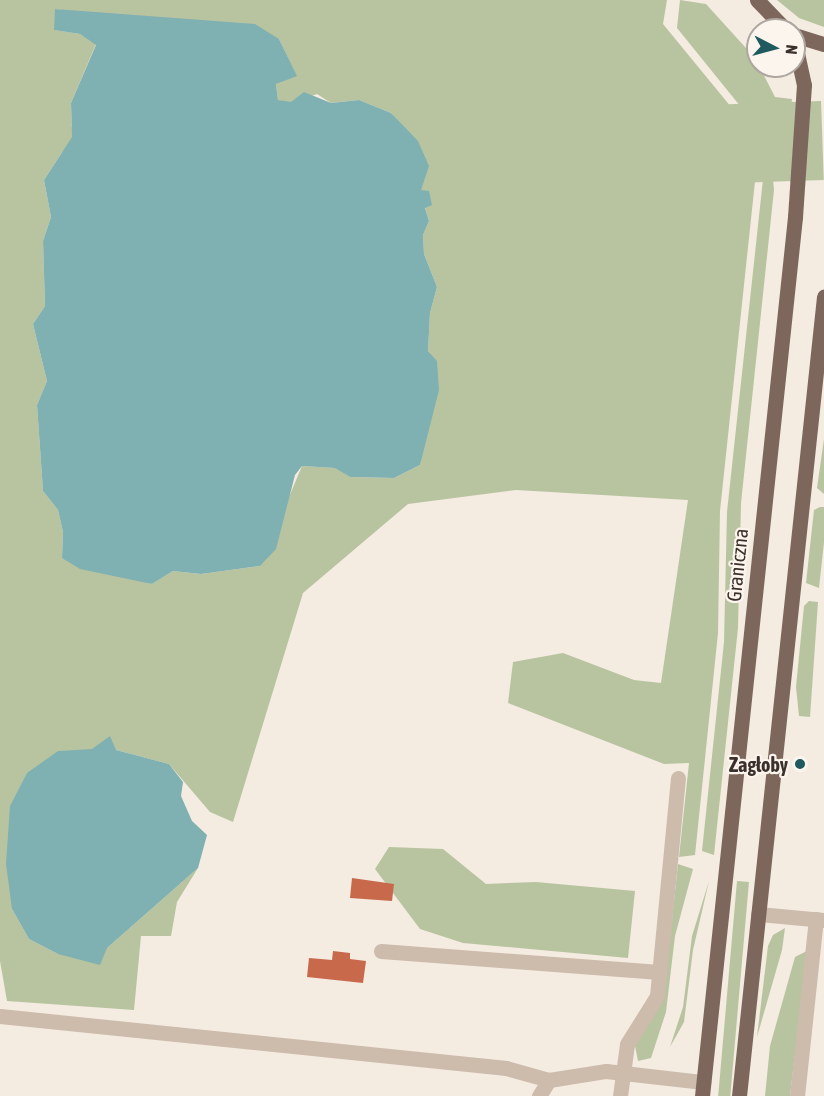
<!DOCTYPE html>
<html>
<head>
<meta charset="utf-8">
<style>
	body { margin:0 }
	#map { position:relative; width:824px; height:1096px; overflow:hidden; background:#f4ebe1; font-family:"Asap Condensed",sans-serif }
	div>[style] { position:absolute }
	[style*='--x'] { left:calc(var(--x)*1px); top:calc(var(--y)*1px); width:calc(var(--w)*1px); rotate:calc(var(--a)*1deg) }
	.green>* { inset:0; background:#b8c4a0; transform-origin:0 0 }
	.water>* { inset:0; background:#7fb0b2 }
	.building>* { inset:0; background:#c8694b }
	.minor>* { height:15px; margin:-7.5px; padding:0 7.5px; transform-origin:7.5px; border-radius:7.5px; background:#cdbbac }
	.major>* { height:15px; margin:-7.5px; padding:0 7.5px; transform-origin:7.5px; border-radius:7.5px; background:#7d675c }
	.dots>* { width:16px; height:16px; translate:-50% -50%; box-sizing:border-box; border:3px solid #fbf5ee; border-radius:50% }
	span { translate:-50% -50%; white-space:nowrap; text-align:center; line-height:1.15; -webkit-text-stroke:4.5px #fbf5ee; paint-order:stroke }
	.street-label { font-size:20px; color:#3b302b }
	.poi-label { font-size:20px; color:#3b302b; font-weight:700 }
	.right { translate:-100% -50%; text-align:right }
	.north { position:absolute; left:746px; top:18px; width:60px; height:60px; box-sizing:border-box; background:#fbf5ee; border:2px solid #aea6a0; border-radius:50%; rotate:96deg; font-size:16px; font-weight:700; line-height:24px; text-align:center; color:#3b302b }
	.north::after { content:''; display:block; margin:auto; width:21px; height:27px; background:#1f5a5e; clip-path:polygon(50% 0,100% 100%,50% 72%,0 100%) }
</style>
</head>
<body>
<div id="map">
	<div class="green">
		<i style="clip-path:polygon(evenodd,0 0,667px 0,663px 24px,745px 124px,756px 172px,720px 511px,718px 633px,695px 855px,679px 857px,689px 763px,664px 764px,508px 703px,513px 662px,563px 653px,634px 680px,661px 683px,688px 500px,516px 490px,408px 504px,303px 593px,233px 822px,210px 812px,169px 764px,116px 750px,58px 751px,12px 909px,29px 939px,58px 954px,107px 948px,198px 868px,177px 902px,171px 936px,141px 936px,134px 1010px,7px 1001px,0 961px,0 0,55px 9px,279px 39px,296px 75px,276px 84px,278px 100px,291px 103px,317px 94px,331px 103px,359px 100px,391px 113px,401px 125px,429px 221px,423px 235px,424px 254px,437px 287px,430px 313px,428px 351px,436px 361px,420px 465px,394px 478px,350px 477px,336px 468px,302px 466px,260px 566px,201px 574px,173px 571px,152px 584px,62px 558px,63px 532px,58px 510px,43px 491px,37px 405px,47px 381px,33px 324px,45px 306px,43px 241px,51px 217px,44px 180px,72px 137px,71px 103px,96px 44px,80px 34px,55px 30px,55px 9px)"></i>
		<i style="clip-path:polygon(680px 0,706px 4px,755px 58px,775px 97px,792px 99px,789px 126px,769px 131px,774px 190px,741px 503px,738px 628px,714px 855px,702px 851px,724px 642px,727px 512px,764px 170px,761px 146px,749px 117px,677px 28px)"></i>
		<i style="clip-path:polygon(777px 0,824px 0,824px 27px,799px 18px)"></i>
		<i style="left:821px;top:101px;width:79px;height:760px;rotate:88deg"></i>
		<i style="clip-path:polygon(824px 439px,824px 494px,817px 488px)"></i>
		<i style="clip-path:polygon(820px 507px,824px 507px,824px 542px,819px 588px,806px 583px,814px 510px)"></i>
		<i style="clip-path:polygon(809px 601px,818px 602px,810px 717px,799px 716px,796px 687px,804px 606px)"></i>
		<i style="clip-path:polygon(389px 847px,443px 849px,486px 884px,536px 882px,635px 891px,628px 958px,463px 943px,420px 929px,375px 869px)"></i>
		<i style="clip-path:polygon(678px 864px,693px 869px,675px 936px,666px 1012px,651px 1058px,638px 1061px,635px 1046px,664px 994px)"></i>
		<i style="clip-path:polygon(709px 881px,693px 950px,684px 1022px,670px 1047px,683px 1007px,692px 936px)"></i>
		<i style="left:737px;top:881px;width:12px;height:216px;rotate:5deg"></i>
		<i style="clip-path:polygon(785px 928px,782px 950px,757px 1037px,768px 946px,773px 935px)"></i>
		<i style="clip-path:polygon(807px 951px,790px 1096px,765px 1096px,770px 1046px,795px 957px)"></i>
	</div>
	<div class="water">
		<i style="clip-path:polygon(55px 9px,255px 24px,279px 39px,297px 76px,276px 84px,278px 100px,291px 102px,304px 92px,331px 103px,359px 100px,391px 113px,418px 141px,429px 166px,421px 190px,429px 191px,432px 205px,425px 208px,429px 221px,423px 235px,424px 254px,437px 287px,430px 313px,428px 351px,437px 361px,439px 390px,420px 465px,394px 478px,350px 477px,335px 468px,302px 466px,295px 475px,276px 549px,260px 566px,201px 574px,173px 571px,152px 584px,80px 569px,62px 558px,63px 532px,58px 510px,43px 491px,37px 405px,47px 381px,33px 324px,45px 306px,43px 241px,51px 217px,44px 180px,72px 137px,71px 103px,96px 45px,80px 34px,54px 30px)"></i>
		<i style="clip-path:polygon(110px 736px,116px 750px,169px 764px,183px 782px,181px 796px,192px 821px,207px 835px,198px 868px,107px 948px,100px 965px,58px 954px,29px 939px,12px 909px,6px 864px,10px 806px,27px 773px,58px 751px,92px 749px)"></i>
	</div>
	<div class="building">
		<i style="clip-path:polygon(352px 878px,394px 884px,392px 901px,350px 898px)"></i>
		<i style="clip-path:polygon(333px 951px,350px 953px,350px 959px,366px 961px,363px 983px,307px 977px,309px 958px,332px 960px)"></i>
	</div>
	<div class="minor">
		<i style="--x:758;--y:914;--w:66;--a:5.2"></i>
		<i style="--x:381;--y:951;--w:279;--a:4.3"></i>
		<i style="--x:0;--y:1016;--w:509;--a:5.87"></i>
		<i style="--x:506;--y:1068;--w:45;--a:15.6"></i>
		<i style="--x:539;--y:1096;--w:19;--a:-58"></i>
		<i style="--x:549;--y:1080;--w:58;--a:-9"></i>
		<i style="--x:606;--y:1071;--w:98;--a:6.5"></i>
		<i style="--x:620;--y:1096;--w:52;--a:-82.3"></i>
		<i style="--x:627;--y:1044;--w:57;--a:-58"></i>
		<i style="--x:657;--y:996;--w:219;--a:-84.5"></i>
		<i style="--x:797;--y:1096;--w:178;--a:-83.9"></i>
	</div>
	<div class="major">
		<i style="--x:757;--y:0;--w:42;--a:46"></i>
		<i style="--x:794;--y:35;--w:31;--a:17"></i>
		<i style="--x:702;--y:1096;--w:884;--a:-83.96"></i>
		<i style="--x:795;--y:217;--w:132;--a:-86.1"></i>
		<i style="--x:804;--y:85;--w:47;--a:-102.3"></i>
		<i style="--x:739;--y:1096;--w:804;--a:-83.93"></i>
	</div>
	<div class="dots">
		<i style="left:800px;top:764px;background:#1f5a5e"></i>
	</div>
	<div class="street-label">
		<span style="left:737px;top:565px;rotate:-84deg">Graniczna</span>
	</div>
	<div class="poi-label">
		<span class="right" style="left:788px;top:764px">Zagłoby</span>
	</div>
	<div class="north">N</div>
</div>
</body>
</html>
